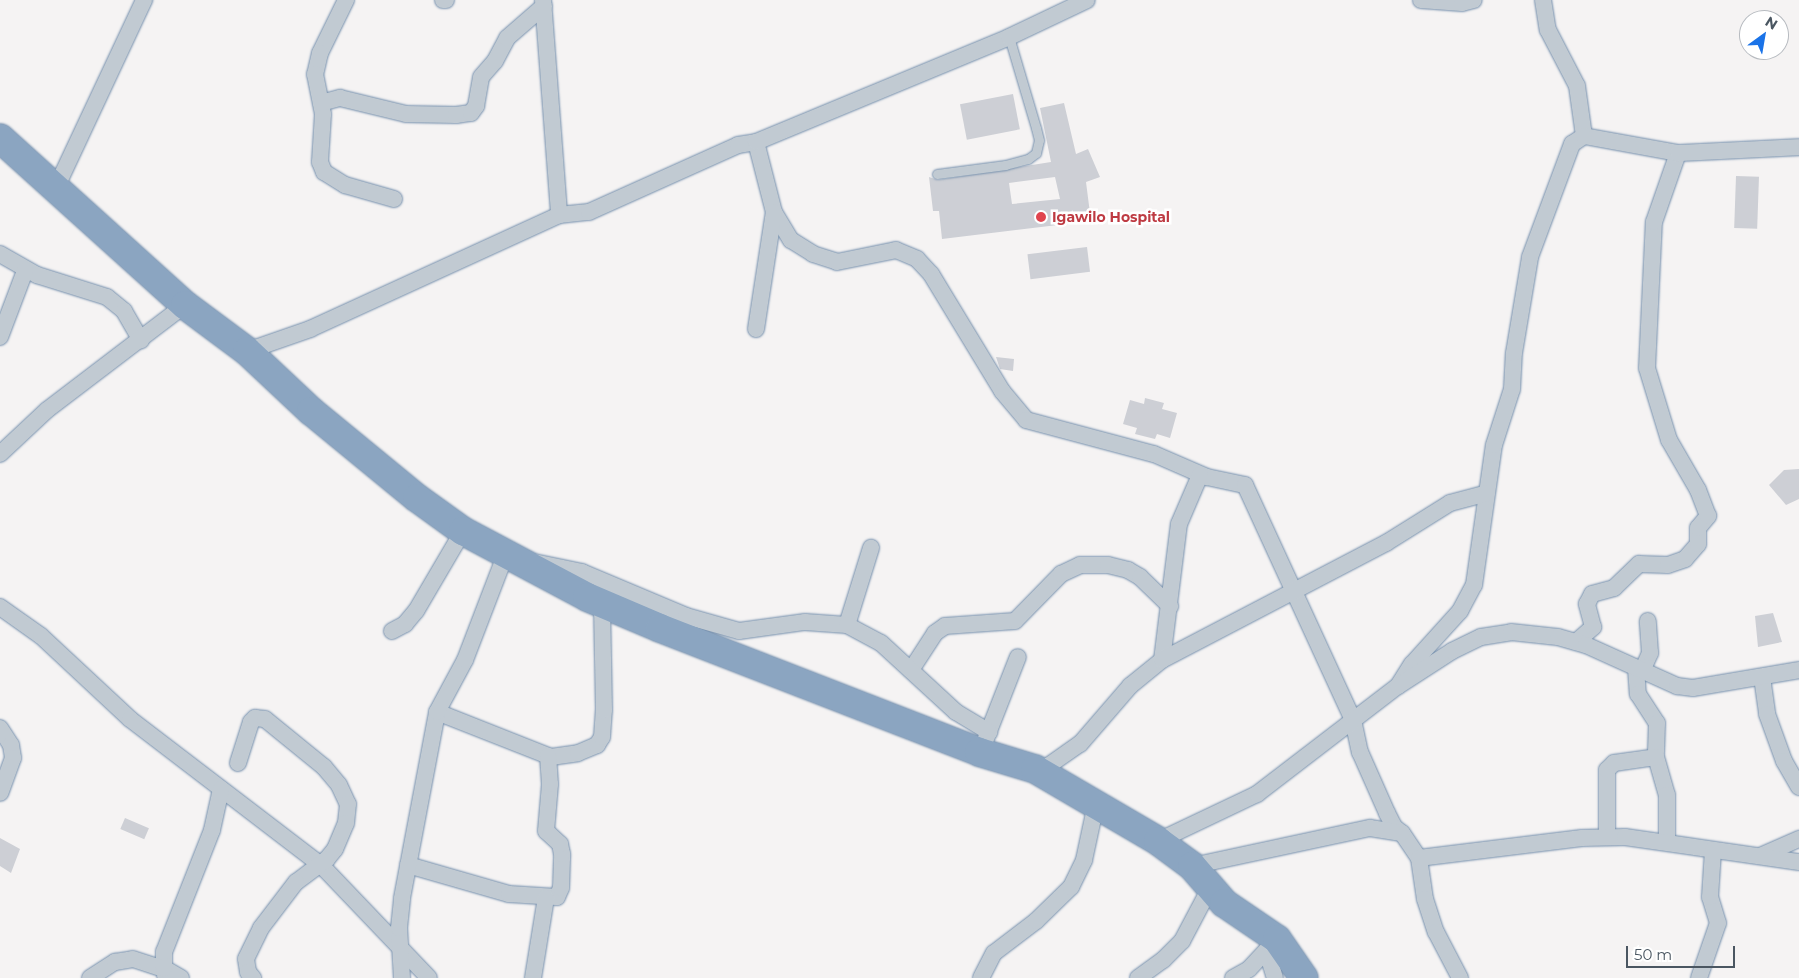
<!DOCTYPE html>
<html>
<head>
<meta charset="utf-8">
<style>
	body { margin:0 }
	#map { position:relative; width:1799px; height:978px; overflow:hidden; background:#f5f3f3; font-family:Montserrat,sans-serif }
	div>[style] { position:absolute }
	[style*='--x'] { left:calc(var(--x)*1px); top:calc(var(--y)*1px); width:calc(var(--w)*1px); rotate:calc(var(--a)*1deg) }
	.building>* { inset:0; background:#cdcfd5; transform-origin:0 0 }
	.roads { filter:drop-shadow(0 0 1px #7690ad) drop-shadow(0 0 1px #7690ad) }
	.lane>* { height:9px; margin:-4.5px; padding:0 4.5px; transform-origin:4.5px; border-radius:4.5px; background:#c1cad2 }
	.street>* { height:16px; margin:-8px; padding:0 8px; transform-origin:8px; border-radius:8px; background:#c1cad2 }
	.highway>* { height:28px; margin:-14px; padding:0 14px; transform-origin:14px; border-radius:14px; background:#8ba5c1 }
	.dots>* { width:14px; height:14px; translate:-50% -50%; box-sizing:border-box; border:2px solid #fff; border-radius:50% }
	span { translate:-50% -50%; white-space:nowrap; text-align:center; line-height:1.15; -webkit-text-stroke:5px #fff; paint-order:stroke }
	.health-label { font-size:14px; color:#be3a42; font-weight:700 }
	.left { translate:0 -50%; text-align:left }
	.north { position:absolute; left:1739px; top:10px; width:50px; height:50px; box-sizing:border-box; background:#fff; border:1px solid #b7bbc0; border-radius:50%; rotate:32deg; font-size:14px; font-weight:700; line-height:20px; text-align:center; color:#4a5661 }
	.north::after { content:''; display:block; margin:auto; width:18px; height:22px; background:#1a73e8; clip-path:polygon(50% 0,100% 100%,50% 72%,0 100%) }
	.scale { position:absolute; left:1626px; top:946px; width:109px; height:22px; box-sizing:border-box; border:2px solid #4a5661; border-top:0; padding-left:6px; font-size:15px; line-height:18px; white-space:nowrap; color:#4a5661; -webkit-text-stroke:4px #fff; paint-order:stroke }
</style>
</head>
<body>
<div id="map">
	<div class="building">
		<i style="left:1013px;top:94px;width:36px;height:54px;rotate:79deg"></i>
		<i style="clip-path:polygon(evenodd,1064px 103px,1076px 154px,1088px 149px,1100px 177px,1086px 182px,1091px 221px,942px 239px,939px 211px,933px 211px,929px 177px,938px 180px,1051px 162px,1040px 108px,1064px 103px,1055px 177px,1060px 199px,1012px 204px,1009px 183px,1055px 177px)"></i>
		<i style="left:1736px;top:176px;width:23px;height:52px;rotate:2deg"></i>
		<i style="left:1087px;top:247px;width:25px;height:60px;rotate:83deg"></i>
		<i style="clip-path:polygon(996px 357px,1014px 359px,1013px 371px,1000px 369px)"></i>
		<i style="clip-path:polygon(1145px 398px,1164px 403px,1162px 409px,1177px 413px,1170px 438px,1157px 434px,1155px 439px,1135px 434px,1137px 428px,1123px 424px,1130px 400px,1144px 404px)"></i>
		<i style="clip-path:polygon(1799px 469px,1799px 499px,1786px 505px,1769px 485px,1784px 470px)"></i>
		<i style="clip-path:polygon(1773px 613px,1782px 642px,1758px 647px,1755px 616px)"></i>
		<i style="left:125px;top:818px;width:26px;height:12px;rotate:23deg"></i>
		<i style="clip-path:polygon(0 838px,20px 849px,11px 873px,0 866px)"></i>
	</div>
	<div class="roads">
		<div class="lane">
			<i style="--x:937;--y:174;--w:69;--a:-7.5"></i>
			<i style="--x:1005;--y:165;--w:24;--a:-15"></i>
			<i style="--x:1028;--y:159;--w:10;--a:-37"></i>
			<i style="--x:1036;--y:153;--w:13;--a:-77"></i>
			<i style="--x:1039;--y:140;--w:12;--a:-104"></i>
			<i style="--x:1036;--y:128;--w:95;--a:-106.5"></i>
		</div>
		<div class="street">
			<i style="--x:346;--y:0;--w:59;--a:116.1"></i>
			<i style="--x:320;--y:53;--w:22;--a:103"></i>
			<i style="--x:315;--y:74;--w:41;--a:78.7"></i>
			<i style="--x:323;--y:114;--w:48;--a:93.6"></i>
			<i style="--x:320;--y:162;--w:11;--a:68"></i>
			<i style="--x:324;--y:172;--w:25;--a:32"></i>
			<i style="--x:345;--y:185;--w:51;--a:15.9"></i>
			<i style="--x:443;--y:0;--w:3;--a:0"></i>
			<i style="--x:543;--y:0;--w:216;--a:85.7"></i>
			<i style="--x:1421;--y:0;--w:41;--a:4.2"></i>
			<i style="--x:1462;--y:3;--w:12;--a:-14"></i>
			<i style="--x:1543;--y:0;--w:30;--a:81"></i>
			<i style="--x:1548;--y:30;--w:63;--a:62.6"></i>
			<i style="--x:1577;--y:86;--w:50;--a:82"></i>
			<i style="--x:321;--y:103;--w:20;--a:-15"></i>
			<i style="--x:340;--y:98;--w:68;--a:13.6"></i>
			<i style="--x:406;--y:114;--w:50;--a:1.1"></i>
			<i style="--x:456;--y:115;--w:15;--a:-8"></i>
			<i style="--x:471;--y:113;--w:9;--a:-54"></i>
			<i style="--x:476;--y:106;--w:29;--a:-80"></i>
			<i style="--x:481;--y:77;--w:21;--a:-49"></i>
			<i style="--x:495;--y:61;--w:26;--a:-62"></i>
			<i style="--x:507;--y:38;--w:49;--a:-40.9"></i>
			<i style="--x:756;--y:142;--w:72;--a:75.6"></i>
			<i style="--x:774;--y:212;--w:33;--a:59"></i>
			<i style="--x:791;--y:240;--w:26;--a:32"></i>
			<i style="--x:813;--y:254;--w:25;--a:18"></i>
			<i style="--x:837;--y:262;--w:60;--a:-11.5"></i>
			<i style="--x:896;--y:250;--w:23;--a:23"></i>
			<i style="--x:917;--y:259;--w:21;--a:47"></i>
			<i style="--x:931;--y:274;--w:137;--a:58.7"></i>
			<i style="--x:1002;--y:391;--w:38;--a:50"></i>
			<i style="--x:1026;--y:420;--w:132;--a:14.9"></i>
			<i style="--x:1154;--y:454;--w:58;--a:23.5"></i>
			<i style="--x:1207;--y:477;--w:39;--a:12"></i>
			<i style="--x:1245;--y:485;--w:259;--a:65.3"></i>
			<i style="--x:1353;--y:720;--w:33;--a:78"></i>
			<i style="--x:1360;--y:752;--w:67;--a:66.1"></i>
			<i style="--x:1387;--y:813;--w:16;--a:63"></i>
			<i style="--x:1394;--y:827;--w:10;--a:37"></i>
			<i style="--x:1402;--y:833;--w:30;--a:56"></i>
			<i style="--x:1419;--y:858;--w:41;--a:81.7"></i>
			<i style="--x:1425;--y:899;--w:35;--a:72"></i>
			<i style="--x:1436;--y:932;--w:52;--a:62.4"></i>
			<i style="--x:56;--y:188;--w:208;--a:-64.9"></i>
			<i style="--x:0;--y:254;--w:43;--a:29.6"></i>
			<i style="--x:37;--y:275;--w:73;--a:17.4"></i>
			<i style="--x:107;--y:297;--w:22;--a:39"></i>
			<i style="--x:124;--y:311;--w:34;--a:60"></i>
			<i style="--x:756;--y:329;--w:118;--a:-81.3"></i>
			<i style="--x:0;--y:337;--w:71;--a:-69.3"></i>
			<i style="--x:247;--y:351;--w:67;--a:-19.2"></i>
			<i style="--x:310;--y:329;--w:274;--a:-24.6"></i>
			<i style="--x:559;--y:215;--w:30;--a:-6"></i>
			<i style="--x:589;--y:212;--w:163;--a:-24.2"></i>
			<i style="--x:738;--y:145;--w:18;--a:-9"></i>
			<i style="--x:756;--y:142;--w:274;--a:-22.5"></i>
			<i style="--x:1009;--y:37;--w:86;--a:-25.4"></i>
			<i style="--x:0;--y:454;--w:64;--a:-43.1"></i>
			<i style="--x:47;--y:410;--w:173;--a:-37.3"></i>
			<i style="--x:0;--y:607;--w:50;--a:35.3"></i>
			<i style="--x:41;--y:636;--w:122;--a:43"></i>
			<i style="--x:130;--y:719;--w:240;--a:37.4"></i>
			<i style="--x:321;--y:865;--w:156;--a:46.3"></i>
			<i style="--x:847;--y:625;--w:81;--a:-72.7"></i>
			<i style="--x:392;--y:631;--w:15;--a:-28"></i>
			<i style="--x:405;--y:624;--w:17;--a:-50"></i>
			<i style="--x:416;--y:611;--w:93;--a:-59.6"></i>
			<i style="--x:1576;--y:642;--w:23;--a:-41"></i>
			<i style="--x:1593;--y:627;--w:24;--a:-105"></i>
			<i style="--x:1587;--y:604;--w:11;--a:-63"></i>
			<i style="--x:1592;--y:594;--w:23;--a:-15"></i>
			<i style="--x:1614;--y:588;--w:35;--a:-44"></i>
			<i style="--x:1639;--y:564;--w:29;--a:2"></i>
			<i style="--x:1668;--y:565;--w:18;--a:-19"></i>
			<i style="--x:1685;--y:559;--w:20;--a:-49"></i>
			<i style="--x:1698;--y:544;--w:16;--a:-90"></i>
			<i style="--x:1698;--y:528;--w:16;--a:-50"></i>
			<i style="--x:1708;--y:516;--w:28;--a:-111"></i>
			<i style="--x:1698;--y:490;--w:58;--a:-120.1"></i>
			<i style="--x:1669;--y:440;--w:75;--a:-107"></i>
			<i style="--x:1647;--y:368;--w:146;--a:-87.3"></i>
			<i style="--x:1654;--y:222;--w:73;--a:-70.8"></i>
			<i style="--x:1162;--y:660;--w:137;--a:-82.9"></i>
			<i style="--x:1179;--y:524;--w:53;--a:-66.8"></i>
			<i style="--x:1636;--y:668;--w:26;--a:86"></i>
			<i style="--x:1638;--y:694;--w:35;--a:57"></i>
			<i style="--x:1657;--y:723;--w:34;--a:92"></i>
			<i style="--x:1656;--y:757;--w:40;--a:74"></i>
			<i style="--x:1667;--y:795;--w:46;--a:90"></i>
			<i style="--x:911;--y:670;--w:44;--a:-57"></i>
			<i style="--x:935;--y:633;--w:12;--a:-35"></i>
			<i style="--x:945;--y:626;--w:70;--a:-4.1"></i>
			<i style="--x:1015;--y:621;--w:66;--a:-45.6"></i>
			<i style="--x:1061;--y:574;--w:21;--a:-25"></i>
			<i style="--x:1080;--y:565;--w:28;--a:0"></i>
			<i style="--x:1108;--y:565;--w:21;--a:14"></i>
			<i style="--x:1128;--y:570;--w:14;--a:30"></i>
			<i style="--x:1140;--y:577;--w:42;--a:44"></i>
			<i style="--x:1642;--y:671;--w:20;--a:-66"></i>
			<i style="--x:1650;--y:653;--w:32;--a:-94"></i>
			<i style="--x:1762;--y:677;--w:37;--a:82"></i>
			<i style="--x:1767;--y:714;--w:50;--a:70.1"></i>
			<i style="--x:1784;--y:761;--w:30;--a:60"></i>
			<i style="--x:1398;--y:686;--w:26;--a:-58"></i>
			<i style="--x:1412;--y:664;--w:72;--a:-47.8"></i>
			<i style="--x:1460;--y:611;--w:30;--a:-62"></i>
			<i style="--x:1474;--y:585;--w:141;--a:-81.9"></i>
			<i style="--x:1494;--y:445;--w:59;--a:-72.2"></i>
			<i style="--x:1512;--y:389;--w:36;--a:-87"></i>
			<i style="--x:1514;--y:353;--w:97;--a:-80.5"></i>
			<i style="--x:1530;--y:257;--w:121;--a:-69.6"></i>
			<i style="--x:1572;--y:144;--w:14;--a:-34"></i>
			<i style="--x:1584;--y:136;--w:96;--a:10.3"></i>
			<i style="--x:1678;--y:153;--w:121;--a:-2.8"></i>
			<i style="--x:437;--y:712;--w:123;--a:21.5"></i>
			<i style="--x:551;--y:757;--w:27;--a:-8"></i>
			<i style="--x:578;--y:753;--w:21;--a:-23"></i>
			<i style="--x:597;--y:745;--w:9;--a:-58"></i>
			<i style="--x:602;--y:737;--w:27;--a:-86"></i>
			<i style="--x:604;--y:710;--w:109;--a:-91.1"></i>
			<i style="--x:0;--y:728;--w:20;--a:57"></i>
			<i style="--x:11;--y:745;--w:13;--a:81"></i>
			<i style="--x:13;--y:758;--w:37;--a:110"></i>
			<i style="--x:985;--y:741;--w:90;--a:-68.6"></i>
			<i style="--x:238;--y:763;--w:43;--a:-72.4"></i>
			<i style="--x:251;--y:722;--w:6;--a:-45"></i>
			<i style="--x:255;--y:718;--w:10;--a:6"></i>
			<i style="--x:265;--y:719;--w:76;--a:39.1"></i>
			<i style="--x:324;--y:767;--w:23;--a:50"></i>
			<i style="--x:339;--y:785;--w:21;--a:65"></i>
			<i style="--x:348;--y:804;--w:19;--a:96"></i>
			<i style="--x:346;--y:823;--w:28;--a:113"></i>
			<i style="--x:335;--y:849;--w:13;--a:129"></i>
			<i style="--x:327;--y:859;--w:39;--a:143"></i>
			<i style="--x:296;--y:882;--w:58;--a:127.3"></i>
			<i style="--x:261;--y:928;--w:34;--a:116"></i>
			<i style="--x:246;--y:959;--w:13;--a:81"></i>
			<i style="--x:248;--y:972;--w:8;--a:50"></i>
			<i style="--x:1035;--y:769;--w:13;--a:-13"></i>
			<i style="--x:1048;--y:766;--w:39;--a:-35"></i>
			<i style="--x:1080;--y:744;--w:77;--a:-49.2"></i>
			<i style="--x:1130;--y:686;--w:41;--a:-39.1"></i>
			<i style="--x:1162;--y:660;--w:253;--a:-27.6"></i>
			<i style="--x:1386;--y:543;--w:75;--a:-32"></i>
			<i style="--x:1450;--y:503;--w:38;--a:-15"></i>
			<i style="--x:1607;--y:837;--w:67;--a:-90"></i>
			<i style="--x:1607;--y:770;--w:10;--a:-45"></i>
			<i style="--x:1614;--y:763;--w:42;--a:-8.1"></i>
			<i style="--x:1158;--y:841;--w:110;--a:-25.4"></i>
			<i style="--x:1257;--y:794;--w:178;--a:-37.5"></i>
			<i style="--x:1398;--y:686;--w:64;--a:-32.9"></i>
			<i style="--x:1452;--y:651;--w:32;--a:-26"></i>
			<i style="--x:1481;--y:637;--w:30;--a:-9"></i>
			<i style="--x:1511;--y:632;--w:47;--a:6.1"></i>
			<i style="--x:1558;--y:637;--w:29;--a:16"></i>
			<i style="--x:1586;--y:645;--w:100;--a:24.3"></i>
			<i style="--x:1677;--y:686;--w:16;--a:7"></i>
			<i style="--x:1693;--y:688;--w:108;--a:-9.6"></i>
			<i style="--x:1760;--y:856;--w:43;--a:-23.6"></i>
			<i style="--x:1419;--y:858;--w:164;--a:-7"></i>
			<i style="--x:1582;--y:838;--w:43;--a:-1.3"></i>
			<i style="--x:1625;--y:837;--w:176;--a:8.2"></i>
			<i style="--x:408;--y:865;--w:105;--a:16"></i>
			<i style="--x:509;--y:894;--w:48;--a:3.6"></i>
			<i style="--x:557;--y:897;--w:10;--a:-66"></i>
			<i style="--x:561;--y:888;--w:34;--a:-88"></i>
			<i style="--x:562;--y:854;--w:10;--a:-101"></i>
			<i style="--x:560;--y:844;--w:19;--a:-137"></i>
			<i style="--x:546;--y:831;--w:47;--a:-85.1"></i>
			<i style="--x:550;--y:784;--w:28;--a:-94"></i>
			<i style="--x:1192;--y:866;--w:182;--a:-12.1"></i>
			<i style="--x:1370;--y:828;--w:32;--a:9"></i>
			<i style="--x:1267;--y:952;--w:27;--a:73"></i>
			<i style="--x:90;--y:978;--w:30;--a:-33"></i>
			<i style="--x:115;--y:962;--w:18;--a:-9"></i>
			<i style="--x:133;--y:959;--w:35;--a:18"></i>
			<i style="--x:166;--y:970;--w:5;--a:101"></i>
			<i style="--x:181;--y:978;--w:20;--a:-150"></i>
			<i style="--x:164;--y:968;--w:16;--a:-90"></i>
			<i style="--x:164;--y:952;--w:131;--a:-68.5"></i>
			<i style="--x:212;--y:830;--w:42;--a:-77.6"></i>
			<i style="--x:402;--y:978;--w:50;--a:-93.4"></i>
			<i style="--x:399;--y:928;--w:30;--a:-84"></i>
			<i style="--x:402;--y:898;--w:189;--a:-79.3"></i>
			<i style="--x:437;--y:712;--w:59;--a:-61.7"></i>
			<i style="--x:465;--y:660;--w:111;--a:-69"></i>
			<i style="--x:505;--y:556;--w:79;--a:11.7"></i>
			<i style="--x:582;--y:572;--w:113;--a:22.9"></i>
			<i style="--x:686;--y:616;--w:55;--a:15.8"></i>
			<i style="--x:739;--y:631;--w:67;--a:-7.8"></i>
			<i style="--x:805;--y:622;--w:42;--a:4.1"></i>
			<i style="--x:847;--y:625;--w:38;--a:28"></i>
			<i style="--x:881;--y:643;--w:102;--a:42.6"></i>
			<i style="--x:956;--y:712;--w:39;--a:31"></i>
			<i style="--x:533;--y:978;--w:81;--a:-80.8"></i>
			<i style="--x:981;--y:978;--w:28;--a:-63"></i>
			<i style="--x:994;--y:953;--w:53;--a:-37.3"></i>
			<i style="--x:1036;--y:921;--w:49;--a:-44.2"></i>
			<i style="--x:1071;--y:887;--w:30;--a:-64"></i>
			<i style="--x:1084;--y:860;--w:57;--a:-77.9"></i>
			<i style="--x:1138;--y:978;--w:31;--a:-36"></i>
			<i style="--x:1163;--y:960;--w:27;--a:-45"></i>
			<i style="--x:1182;--y:941;--w:60;--a:-62.2"></i>
			<i style="--x:1233;--y:978;--w:18;--a:-29"></i>
			<i style="--x:1249;--y:969;--w:41;--a:-47"></i>
			<i style="--x:1699;--y:978;--w:58;--a:-70.9"></i>
			<i style="--x:1718;--y:923;--w:27;--a:-107"></i>
			<i style="--x:1710;--y:897;--w:47;--a:-86.3"></i>
		</div>
		<div class="highway">
			<i style="--x:0;--y:138;--w:249;--a:42.1"></i>
			<i style="--x:185;--y:305;--w:77;--a:36.6"></i>
			<i style="--x:247;--y:351;--w:88;--a:43.2"></i>
			<i style="--x:311;--y:411;--w:137;--a:39.4"></i>
			<i style="--x:417;--y:498;--w:57;--a:35.7"></i>
			<i style="--x:463;--y:531;--w:140;--a:28"></i>
			<i style="--x:587;--y:597;--w:79;--a:23"></i>
			<i style="--x:660;--y:628;--w:342;--a:21.2"></i>
			<i style="--x:979;--y:752;--w:59;--a:16.9"></i>
			<i style="--x:1035;--y:769;--w:143;--a:30.3"></i>
			<i style="--x:1158;--y:841;--w:42;--a:36.3"></i>
			<i style="--x:1192;--y:866;--w:49;--a:49.1"></i>
			<i style="--x:1224;--y:903;--w:64;--a:34.2"></i>
			<i style="--x:1277;--y:939;--w:47;--a:55.3"></i>
		</div>
	</div>
	<div class="dots">
		<i style="left:1041px;top:217px;background:#e0444e"></i>
	</div>
	<div class="health-label">
		<span class="left" style="left:1052px;top:217px">Igawilo Hospital</span>
	</div>
	<div class="north">N</div>
	<div class="scale">50 m</div>
</div>
</body>
</html>
